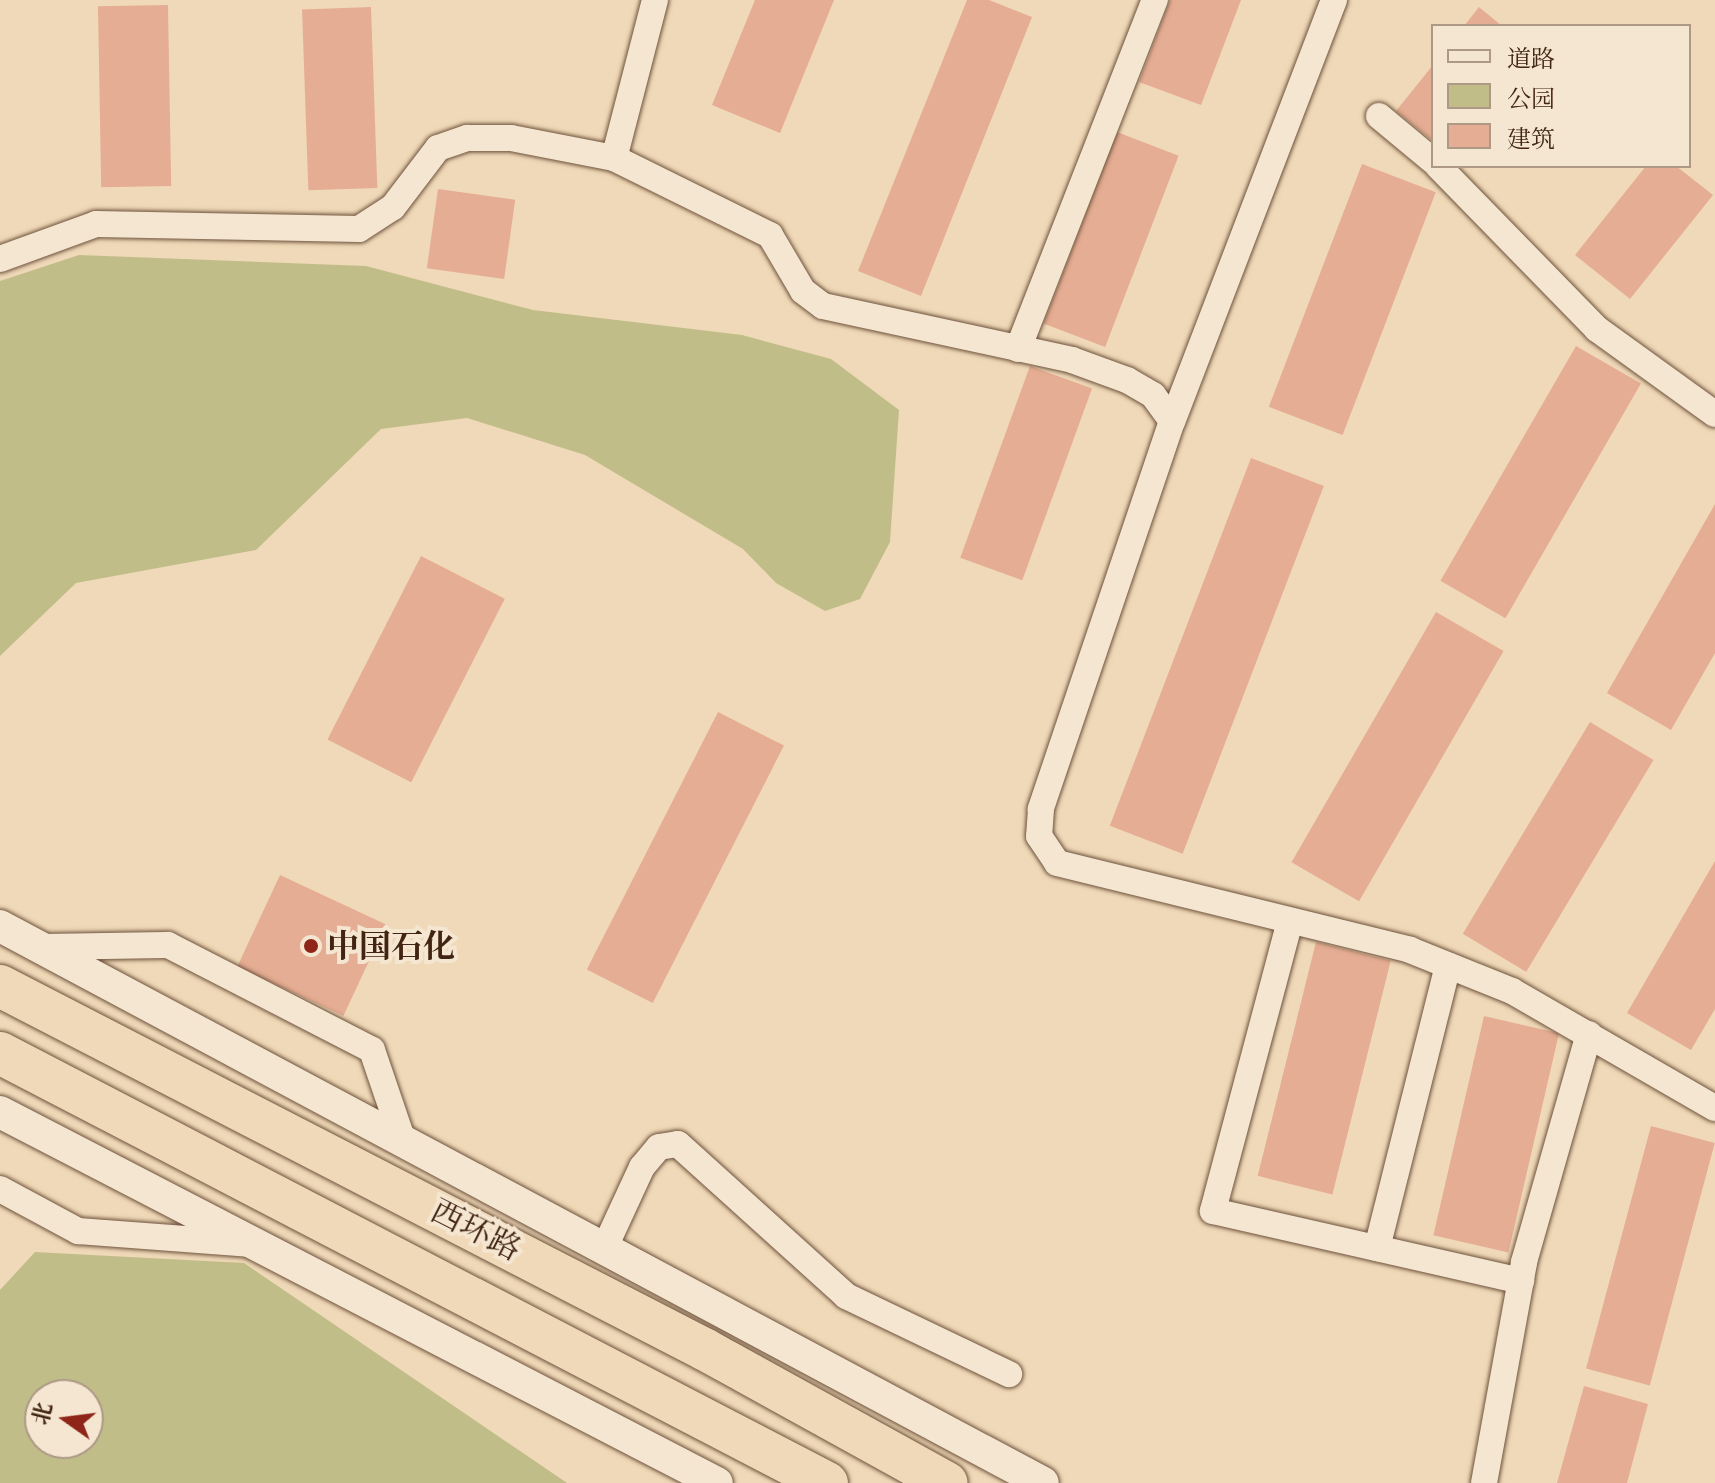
<!DOCTYPE html>
<html>
<head>
<meta charset="utf-8">
<style>
	body { margin:0 }
	#map { position:relative; width:1715px; height:1483px; overflow:hidden; background:#f0d9b8; font-family:"EB Garamond","Noto Serif SC",serif }
	div>[style] { position:absolute }
	[style*='--x'] { left:calc(var(--x)*1px); top:calc(var(--y)*1px); width:calc(var(--w)*1px); rotate:calc(var(--a)*1deg) }
	.green>* { inset:0; background:#c1bd89 }
	.building>* { inset:0; background:#e5ad93; transform-origin:0 0 }
	.roads { filter:drop-shadow(0 0 2px #6d523c) drop-shadow(0 0 2px #6d523c) }
	.minor>* { height:26px; margin:-13px; padding:0 13px; transform-origin:13px; border-radius:13px; background:#f5e6d1 }
	.tertiary>* { height:32px; margin:-16px; padding:0 16px; transform-origin:16px; border-radius:16px; background:#f5e6d1 }
	.trunk>* { height:42px; margin:-21px; padding:0 21px; transform-origin:21px; border-radius:21px; background:#f0d9b8 }
	.dots>* { width:22px; height:22px; translate:-50% -50%; box-sizing:border-box; border:4px solid #f5e6d1; border-radius:50% }
	span { translate:-50% -50%; white-space:nowrap; text-align:center; line-height:1.15; -webkit-text-stroke:8px #f5e6d1; paint-order:stroke }
	.poi-label { font-size:32px; color:#412512; font-weight:700 }
	.left { translate:0 -50%; text-align:left }
	.street-label { font-size:32px; color:#412512 }
	.legend { position:absolute; left:1431px; top:24px; width:260px; height:144px; box-sizing:border-box; background:#f5e6d1; border:2px solid #ad9985; margin:0; padding:10px 14px; list-style:none; font-size:24px; color:#412512 }
	.legend li { display:flex; align-items:center; gap:16px; height:40px }
	.legend b { width:40px; border:2px solid #ad9985 }
	.north { position:absolute; left:24px; top:1379px; width:80px; height:80px; box-sizing:border-box; background:#f5e6d1; border:2px solid #ad9985; border-radius:50%; rotate:284deg; font-size:22px; font-weight:700; line-height:32px; text-align:center; color:#412512 }
	.north::after { content:''; display:block; margin:auto; width:28px; height:36px; background:#8f2418; clip-path:polygon(50% 0,100% 100%,50% 72%,0 100%) }
</style>
</head>
<body>
<div id="map">
	<div class="green">
		<i style="clip-path:polygon(79px 255px,366px 266px,533px 310px,742px 335px,831px 359px,899px 410px,890px 542px,860px 599px,825px 611px,776px 583px,743px 549px,585px 455px,467px 418px,381px 429px,256px 550px,76px 583px,0 656px,0 281px)"></i>
		<i style="clip-path:polygon(evenodd,35px 1252px,244px 1263px,567px 1483px,0 1483px,0 1290px,35px 1252px,40px 1395px,88px 1395px,88px 1443px,40px 1443px,40px 1395px)"></i>
	</div>
	<div class="building">
		<i style="clip-path:polygon(755px 0,834px 0,780px 133px,712px 105px)"></i>
		<i style="clip-path:polygon(967px 0,989px 0,1032px 17px,921px 296px,858px 271px)"></i>
		<i style="clip-path:polygon(1170px 0,1241px 0,1201px 105px,1139px 82px)"></i>
		<i style="left:168px;top:5px;width:181px;height:70px;rotate:89deg"></i>
		<i style="left:371px;top:7px;width:181px;height:69px;rotate:88deg"></i>
		<i style="clip-path:polygon(1479px 7px,1502px 26px,1464px 26px)"></i>
		<i style="clip-path:polygon(1433px 65px,1433px 141px,1396px 111px)"></i>
		<i style="left:1117px;top:132px;width:66px;height:205px;rotate:21deg"></i>
		<i style="left:1362px;top:164px;width:79px;height:260px;rotate:21deg"></i>
		<i style="clip-path:polygon(1646px 166px,1676px 166px,1713px 195px,1630px 299px,1575px 255px)"></i>
		<i style="left:438px;top:189px;width:78px;height:80px;rotate:8deg"></i>
		<i style="left:1576px;top:346px;width:75px;height:271px;rotate:30deg"></i>
		<i style="left:1030px;top:366px;width:66px;height:204px;rotate:20deg"></i>
		<i style="left:1251px;top:458px;width:78px;height:394px;rotate:21deg"></i>
		<i style="clip-path:polygon(1715px 504px,1715px 653px,1671px 730px,1607px 693px)"></i>
		<i style="left:421px;top:556px;width:94px;height:206px;rotate:27deg"></i>
		<i style="left:1436px;top:612px;width:78px;height:289px;rotate:30deg"></i>
		<i style="left:718px;top:712px;width:74px;height:289px;rotate:27deg"></i>
		<i style="left:1590px;top:722px;width:74px;height:247px;rotate:31deg"></i>
		<i style="clip-path:polygon(1715px 861px,1715px 1009px,1691px 1050px,1627px 1013px)"></i>
		<i style="left:280px;top:875px;width:117px;height:101px;rotate:25deg"></i>
		<i style="left:1316px;top:942px;width:77px;height:241px;rotate:14deg"></i>
		<i style="left:1484px;top:1016px;width:77px;height:225px;rotate:13deg"></i>
		<i style="left:1651px;top:1126px;width:66px;height:251px;rotate:15deg"></i>
		<i style="clip-path:polygon(1584px 1386px,1648px 1404px,1627px 1483px,1557px 1483px)"></i>
	</div>
	<div class="roads">
		<div class="minor">
			<i style="--x:655;--y:0;--w:163;--a:104.5"></i>
			<i style="--x:614;--y:158;--w:174;--a:26.3"></i>
			<i style="--x:770;--y:235;--w:65;--a:59.5"></i>
			<i style="--x:803;--y:291;--w:25;--a:37"></i>
			<i style="--x:823;--y:306;--w:255;--a:12.2"></i>
			<i style="--x:1072;--y:360;--w:59;--a:20"></i>
			<i style="--x:1127;--y:380;--w:30;--a:30"></i>
			<i style="--x:1153;--y:395;--w:32;--a:54"></i>
			<i style="--x:1334;--y:0;--w:451;--a:111"></i>
			<i style="--x:1172;--y:421;--w:410;--a:108.7"></i>
			<i style="--x:1041;--y:809;--w:27;--a:94"></i>
			<i style="--x:1039;--y:836;--w:32;--a:56"></i>
			<i style="--x:1057;--y:863;--w:364;--a:13.8"></i>
			<i style="--x:1410;--y:950;--w:110;--a:21.9"></i>
			<i style="--x:1512;--y:991;--w:234;--a:30"></i>
			<i style="--x:1379;--y:116;--w:70;--a:39.8"></i>
			<i style="--x:1438;--y:166;--w:228;--a:45.7"></i>
			<i style="--x:1597;--y:329;--w:145;--a:35.8"></i>
			<i style="--x:0;--y:259;--w:102;--a:-20"></i>
			<i style="--x:96;--y:224;--w:263;--a:1.1"></i>
			<i style="--x:359;--y:229;--w:40;--a:-32.9"></i>
			<i style="--x:393;--y:207;--w:74;--a:-52.7"></i>
			<i style="--x:438;--y:148;--w:31;--a:-19"></i>
			<i style="--x:467;--y:138;--w:44;--a:0"></i>
			<i style="--x:511;--y:138;--w:105;--a:11"></i>
			<i style="--x:1018;--y:349;--w:375;--a:-68.6"></i>
			<i style="--x:1290;--y:921;--w:300;--a:104.9"></i>
			<i style="--x:1213;--y:1211;--w:316;--a:12.8"></i>
			<i style="--x:41;--y:947;--w:127;--a:-0.9"></i>
			<i style="--x:168;--y:945;--w:229;--a:27.2"></i>
			<i style="--x:372;--y:1050;--w:93;--a:71.2"></i>
			<i style="--x:0;--y:1189;--w:89;--a:28.3"></i>
			<i style="--x:78;--y:1231;--w:171;--a:4.3"></i>
			<i style="--x:605;--y:1247;--w:88;--a:-65.2"></i>
			<i style="--x:642;--y:1167;--w:26;--a:-50"></i>
			<i style="--x:659;--y:1147;--w:19;--a:-9"></i>
			<i style="--x:678;--y:1144;--w:227;--a:42.1"></i>
			<i style="--x:846;--y:1296;--w:181;--a:25.6"></i>
			<i style="--x:1377;--y:1248;--w:291;--a:-75.9"></i>
			<i style="--x:1484;--y:1483;--w:225;--a:-79.7"></i>
			<i style="--x:1524;--y:1262;--w:237;--a:-74.1"></i>
		</div>
		<div class="tertiary">
			<i style="--x:0;--y:926;--w:1182;--a:28.1"></i>
			<i style="--x:0;--y:1112;--w:807;--a:27.36"></i>
		</div>
		<div class="trunk">
			<i style="--x:0;--y:986;--w:792;--a:27.28"></i>
			<i style="--x:704;--y:1349;--w:277;--a:28.9"></i>
			<i style="--x:0;--y:1053;--w:932;--a:27.47"></i>
		</div>
	</div>
	<div class="dots">
		<i style="left:311px;top:946px;background:#8f2418"></i>
	</div>
	<div class="poi-label">
		<span class="left" style="left:327px;top:946px">中国石化</span>
	</div>
	<div class="street-label">
		<span style="left:476px;top:1230px;rotate:27deg">西环路</span>
	</div>
	<ul class="legend">
	<li><b style="height:10px;background:#f5e6d1"></b>道路</li>
	<li><b style="height:22px;background:#c1bd89"></b>公园</li>
	<li><b style="height:22px;background:#e5ad93"></b>建筑</li>
	</ul>
	<div class="north">北</div>
</div>
</body>
</html>
